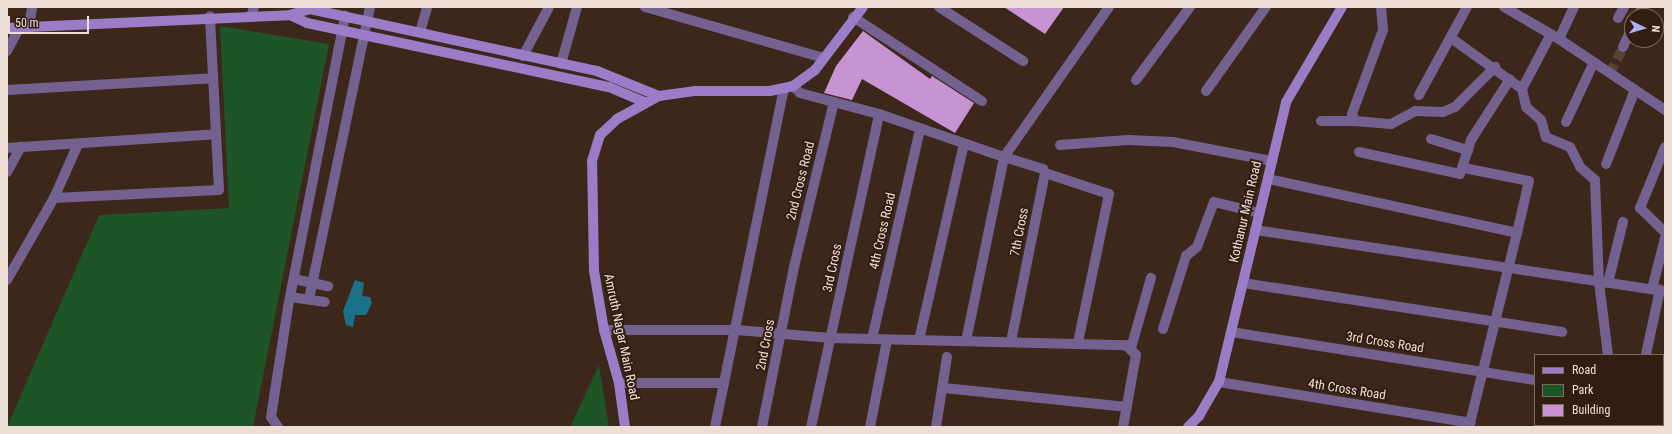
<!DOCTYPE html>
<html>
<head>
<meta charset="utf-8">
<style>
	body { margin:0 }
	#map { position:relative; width:1672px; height:434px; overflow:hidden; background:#3c271a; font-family:"Roboto Condensed",sans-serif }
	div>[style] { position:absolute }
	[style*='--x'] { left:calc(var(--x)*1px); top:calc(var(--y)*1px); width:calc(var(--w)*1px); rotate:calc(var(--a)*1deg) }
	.green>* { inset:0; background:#1e5527 }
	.water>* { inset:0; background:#1b7288 }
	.building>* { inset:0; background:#c793d3 }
	.street-tunnel>* { height:10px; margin-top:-5px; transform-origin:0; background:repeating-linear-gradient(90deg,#574336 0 10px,transparent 0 15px) }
	.street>* { height:10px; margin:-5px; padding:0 5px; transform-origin:5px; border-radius:5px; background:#736190 }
	.secondary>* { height:10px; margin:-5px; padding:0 5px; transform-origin:5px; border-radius:5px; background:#9b7dc7 }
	span { translate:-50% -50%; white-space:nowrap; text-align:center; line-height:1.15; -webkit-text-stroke:4px #321e11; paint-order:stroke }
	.street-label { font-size:13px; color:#eddfd6 }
	.frame { position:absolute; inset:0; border:8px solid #eddfd6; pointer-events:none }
	.legend { position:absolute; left:1534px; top:354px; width:130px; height:72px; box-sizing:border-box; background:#321e11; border:1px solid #7d6b60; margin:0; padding:5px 7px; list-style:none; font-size:12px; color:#eddfd6 }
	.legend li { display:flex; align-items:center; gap:8px; height:20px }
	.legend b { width:20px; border:1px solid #7d6b60 }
	.north { position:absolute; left:1624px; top:8px; width:40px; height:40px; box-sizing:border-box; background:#321e11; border:1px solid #7d6b60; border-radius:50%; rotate:95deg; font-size:11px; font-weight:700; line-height:16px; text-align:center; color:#eddfd6 }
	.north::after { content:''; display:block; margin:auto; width:14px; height:18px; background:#afaefa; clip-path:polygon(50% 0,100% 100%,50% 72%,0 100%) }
	.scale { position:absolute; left:8px; top:16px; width:81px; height:18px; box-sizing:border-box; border:2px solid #eddfd6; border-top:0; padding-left:5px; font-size:12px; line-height:14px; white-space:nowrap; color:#eddfd6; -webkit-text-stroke:3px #321e11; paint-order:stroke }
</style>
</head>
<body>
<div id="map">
	<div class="green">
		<i style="clip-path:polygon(220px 26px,329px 44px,253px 427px,7px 427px,99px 215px,229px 208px)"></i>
		<i style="clip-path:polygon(599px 365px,609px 427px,570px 427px)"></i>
		<i style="clip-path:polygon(1559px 425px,1631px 425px,1556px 427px)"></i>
	</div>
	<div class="water">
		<i style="clip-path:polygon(355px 280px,364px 283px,362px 296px,370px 297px,372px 303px,366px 315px,355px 315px,353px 327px,346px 325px,343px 311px)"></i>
	</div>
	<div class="building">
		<i style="clip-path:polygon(1004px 7px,1064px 7px,1045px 34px)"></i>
		<i style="clip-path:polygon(863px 31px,930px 79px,932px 76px,974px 103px,955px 133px,862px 79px,852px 100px,824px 93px,836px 66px)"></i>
	</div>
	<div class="street-tunnel">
		<i style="--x:1610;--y:73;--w:29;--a:-63"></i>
	</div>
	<div class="street">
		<i style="--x:645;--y:7;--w:186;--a:15.9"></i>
		<i style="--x:939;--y:7;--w:100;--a:32.7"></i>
		<i style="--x:1381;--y:7;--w:23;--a:85"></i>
		<i style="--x:1383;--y:30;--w:90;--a:110.3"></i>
		<i style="--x:1352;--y:114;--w:8;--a:67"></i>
		<i style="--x:1355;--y:121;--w:36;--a:5"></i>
		<i style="--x:1391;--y:124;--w:27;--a:-28"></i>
		<i style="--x:1415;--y:111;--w:28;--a:2"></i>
		<i style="--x:1443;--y:112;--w:13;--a:-23"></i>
		<i style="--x:1455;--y:107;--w:57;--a:-45"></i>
		<i style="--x:1504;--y:7;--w:64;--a:30.2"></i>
		<i style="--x:1559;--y:39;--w:128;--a:33.8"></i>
		<i style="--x:252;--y:14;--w:7;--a:-74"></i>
		<i style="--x:1638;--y:16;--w:10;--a:-66"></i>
		<i style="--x:853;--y:17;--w:154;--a:33.1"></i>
		<i style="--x:1618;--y:18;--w:13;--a:-61"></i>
		<i style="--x:29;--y:27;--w:20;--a:-81"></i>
		<i style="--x:420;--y:32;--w:26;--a:-74"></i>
		<i style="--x:1451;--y:38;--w:87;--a:35.7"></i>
		<i style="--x:1522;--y:89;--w:18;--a:77"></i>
		<i style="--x:1526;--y:107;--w:20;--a:41"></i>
		<i style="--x:1541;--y:120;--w:18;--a:74"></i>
		<i style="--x:1546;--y:137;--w:26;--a:23"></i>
		<i style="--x:1570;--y:147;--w:22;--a:63"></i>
		<i style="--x:1580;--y:167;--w:20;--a:41"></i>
		<i style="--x:1595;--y:180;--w:102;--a:87.8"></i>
		<i style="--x:1599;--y:282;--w:74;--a:83"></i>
		<i style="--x:1559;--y:39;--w:35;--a:-65"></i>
		<i style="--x:1623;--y:47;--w:21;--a:-65"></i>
		<i style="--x:7;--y:51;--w:26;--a:-62"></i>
		<i style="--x:523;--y:56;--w:55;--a:-62"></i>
		<i style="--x:561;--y:64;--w:59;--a:-74.3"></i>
		<i style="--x:1136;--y:80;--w:91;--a:-53.5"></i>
		<i style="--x:793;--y:86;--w:10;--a:45"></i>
		<i style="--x:800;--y:93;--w:82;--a:14.9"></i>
		<i style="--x:879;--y:114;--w:132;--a:19"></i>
		<i style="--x:1004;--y:157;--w:183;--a:-55"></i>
		<i style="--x:1522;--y:89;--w:62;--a:-62.2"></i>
		<i style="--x:7;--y:90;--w:206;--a:-3.3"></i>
		<i style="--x:1206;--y:91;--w:103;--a:-54.5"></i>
		<i style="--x:1419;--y:95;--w:100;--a:-61.4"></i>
		<i style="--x:1321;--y:121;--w:34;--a:0"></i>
		<i style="--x:1566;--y:122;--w:66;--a:-65"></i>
		<i style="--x:1431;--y:139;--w:39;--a:17"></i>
		<i style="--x:1060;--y:145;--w:68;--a:-4.2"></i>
		<i style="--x:1128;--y:140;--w:45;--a:2.5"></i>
		<i style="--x:1173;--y:142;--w:101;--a:10.9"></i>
		<i style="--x:1665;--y:147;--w:66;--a:112.3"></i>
		<i style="--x:1640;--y:208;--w:35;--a:44"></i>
		<i style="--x:7;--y:148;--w:209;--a:-3.8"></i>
		<i style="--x:1359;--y:152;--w:103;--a:12.3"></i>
		<i style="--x:1460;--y:174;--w:36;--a:-72"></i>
		<i style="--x:1471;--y:140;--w:72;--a:-57.4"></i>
		<i style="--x:1606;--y:164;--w:79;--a:-68.6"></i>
		<i style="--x:1464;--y:168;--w:66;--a:11.3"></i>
		<i style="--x:1529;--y:181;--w:53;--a:103"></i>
		<i style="--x:7;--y:172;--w:29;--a:-61"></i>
		<i style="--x:1045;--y:173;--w:67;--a:18.2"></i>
		<i style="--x:1109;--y:194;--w:152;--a:101.8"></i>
		<i style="--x:1268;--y:179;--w:255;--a:12.2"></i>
		<i style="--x:1517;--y:233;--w:200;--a:103.9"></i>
		<i style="--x:54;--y:198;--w:165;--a:-2.8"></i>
		<i style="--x:219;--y:190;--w:174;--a:-93"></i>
		<i style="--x:1255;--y:230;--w:415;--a:8.5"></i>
		<i style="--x:294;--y:279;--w:35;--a:12"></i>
		<i style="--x:7;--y:280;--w:95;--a:-60.2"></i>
		<i style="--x:54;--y:198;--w:59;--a:-66"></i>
		<i style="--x:1243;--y:283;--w:323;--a:8.7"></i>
		<i style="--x:1608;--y:283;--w:63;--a:-76.2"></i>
		<i style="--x:1652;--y:289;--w:53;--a:-75.7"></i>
		<i style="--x:290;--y:297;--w:35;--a:8"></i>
		<i style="--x:309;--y:299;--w:298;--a:-78.2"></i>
		<i style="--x:1163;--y:329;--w:77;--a:-72.5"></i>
		<i style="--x:1186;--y:256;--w:14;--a:-39"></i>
		<i style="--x:1197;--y:247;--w:48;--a:-69.3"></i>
		<i style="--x:1214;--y:202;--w:46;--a:13.7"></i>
		<i style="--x:604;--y:330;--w:132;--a:0"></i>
		<i style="--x:736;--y:330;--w:95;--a:4.8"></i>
		<i style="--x:831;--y:338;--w:295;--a:1.4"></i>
		<i style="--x:1126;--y:345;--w:14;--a:45"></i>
		<i style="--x:1136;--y:355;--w:73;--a:100.2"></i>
		<i style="--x:1231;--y:332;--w:308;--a:9"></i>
		<i style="--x:872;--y:339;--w:215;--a:-77.1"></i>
		<i style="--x:919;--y:340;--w:201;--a:-77.1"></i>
		<i style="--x:966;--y:341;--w:188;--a:-78.3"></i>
		<i style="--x:1004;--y:157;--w:41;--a:17.1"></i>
		<i style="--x:1043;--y:169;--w:4;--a:63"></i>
		<i style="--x:1045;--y:173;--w:171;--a:101.4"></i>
		<i style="--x:1131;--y:348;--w:73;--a:-74.1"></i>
		<i style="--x:1646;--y:354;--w:66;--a:-77.7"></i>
		<i style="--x:1219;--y:382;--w:255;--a:9.2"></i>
		<i style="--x:619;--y:383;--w:105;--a:0"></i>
		<i style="--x:944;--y:388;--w:184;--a:5.9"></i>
		<i style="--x:1663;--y:401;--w:2;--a:0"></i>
		<i style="--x:278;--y:427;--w:12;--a:-125"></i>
		<i style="--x:271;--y:417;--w:111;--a:-81.2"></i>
		<i style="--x:288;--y:307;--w:297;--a:-78.9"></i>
		<i style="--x:715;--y:427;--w:345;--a:-78.5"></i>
		<i style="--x:762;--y:427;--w:163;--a:-78.7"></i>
		<i style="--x:794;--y:267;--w:170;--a:-76.4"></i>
		<i style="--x:811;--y:427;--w:320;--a:-77.7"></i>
		<i style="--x:870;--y:427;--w:89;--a:-78.9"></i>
		<i style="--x:936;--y:427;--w:71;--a:-81.1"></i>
	</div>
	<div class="secondary">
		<i style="--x:290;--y:15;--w:19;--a:25"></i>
		<i style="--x:307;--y:23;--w:309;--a:12"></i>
		<i style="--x:609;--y:87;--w:38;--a:23"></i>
		<i style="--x:7;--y:28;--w:283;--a:-2.6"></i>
		<i style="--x:290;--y:15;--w:21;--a:-17"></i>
		<i style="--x:310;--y:9;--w:294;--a:12.2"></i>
		<i style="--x:597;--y:71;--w:67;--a:22"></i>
		<i style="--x:625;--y:427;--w:44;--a:-97.8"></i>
		<i style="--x:619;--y:383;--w:55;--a:-105.8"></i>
		<i style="--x:604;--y:330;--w:60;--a:-99.6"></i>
		<i style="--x:594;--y:271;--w:110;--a:-91"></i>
		<i style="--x:592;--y:161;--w:27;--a:-73"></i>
		<i style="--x:600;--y:135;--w:23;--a:-43"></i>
		<i style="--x:617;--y:119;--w:48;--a:-28.7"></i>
		<i style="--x:659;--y:96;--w:37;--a:-8"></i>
		<i style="--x:696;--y:91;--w:74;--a:0"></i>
		<i style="--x:770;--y:91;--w:24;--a:-12"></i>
		<i style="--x:793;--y:86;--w:27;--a:-36"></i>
		<i style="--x:815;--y:70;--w:79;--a:-52.7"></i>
		<i style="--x:1188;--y:427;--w:16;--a:-45"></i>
		<i style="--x:1199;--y:416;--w:39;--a:-60"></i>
		<i style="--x:1219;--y:382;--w:288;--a:-76.5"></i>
		<i style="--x:1286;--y:102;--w:110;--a:-59.5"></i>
	</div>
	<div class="street-label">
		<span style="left:801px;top:181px;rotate:-76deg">2nd Cross Road</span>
		<span style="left:1246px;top:212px;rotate:-77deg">Kothanur Main Road</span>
		<span style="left:883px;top:231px;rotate:-77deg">4th Cross Road</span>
		<span style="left:1020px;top:232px;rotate:-79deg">7th Cross</span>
		<span style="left:833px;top:268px;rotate:-78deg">3rd Cross</span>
		<span style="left:621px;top:337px;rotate:78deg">Amruth Nagar Main Road</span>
		<span style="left:1385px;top:343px;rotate:9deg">3rd Cross Road</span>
		<span style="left:766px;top:345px;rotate:-79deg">2nd Cross</span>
		<span style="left:1347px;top:390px;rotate:9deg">4th Cross Road</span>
	</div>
	<div class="frame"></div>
	<ul class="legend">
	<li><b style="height:5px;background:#9b7dc7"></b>Road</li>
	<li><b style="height:11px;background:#1e5527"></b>Park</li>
	<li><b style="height:11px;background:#c793d3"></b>Building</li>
	</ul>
	<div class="north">N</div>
	<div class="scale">50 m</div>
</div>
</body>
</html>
